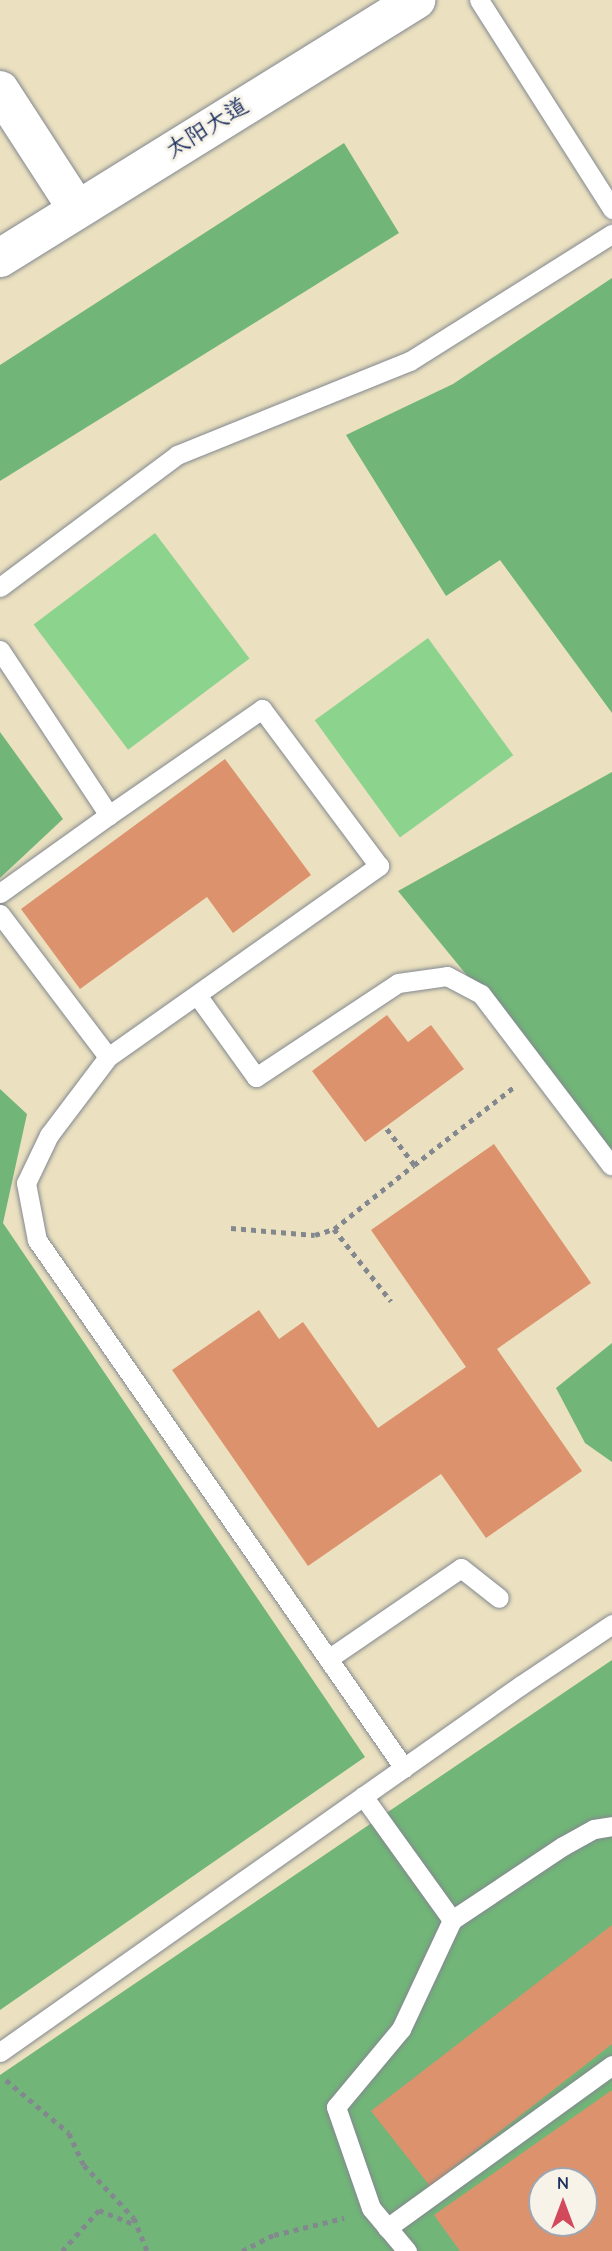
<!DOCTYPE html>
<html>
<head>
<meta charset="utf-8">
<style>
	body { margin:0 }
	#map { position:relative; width:612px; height:2251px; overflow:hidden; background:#ebe1c0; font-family:"Comic Neue","LXGW WenKai TC",sans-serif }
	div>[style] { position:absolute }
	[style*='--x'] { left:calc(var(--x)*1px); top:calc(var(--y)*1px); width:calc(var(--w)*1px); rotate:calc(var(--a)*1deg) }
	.green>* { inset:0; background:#8cd38d; transform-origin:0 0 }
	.forest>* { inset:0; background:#71b578 }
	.building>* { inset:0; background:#dc936d }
	.path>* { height:4.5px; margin-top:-2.25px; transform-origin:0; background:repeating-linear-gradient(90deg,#83888f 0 5px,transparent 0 10px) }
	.roads { filter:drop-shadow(0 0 2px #83888f) drop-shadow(0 0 2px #83888f) }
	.lane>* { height:19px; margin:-9.5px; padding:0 9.5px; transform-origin:9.5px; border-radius:9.5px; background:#fff }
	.street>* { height:38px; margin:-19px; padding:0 19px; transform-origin:19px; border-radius:19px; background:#fff }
	.secondary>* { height:38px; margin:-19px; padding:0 19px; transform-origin:19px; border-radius:19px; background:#fff }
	span { translate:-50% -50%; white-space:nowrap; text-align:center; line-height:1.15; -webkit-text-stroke:6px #f7f3e8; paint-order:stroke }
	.street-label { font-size:23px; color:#1b2f5e }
	.north { position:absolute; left:528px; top:2167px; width:70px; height:70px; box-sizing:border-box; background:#f7f3e8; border:2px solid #9fa5b1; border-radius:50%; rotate:0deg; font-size:19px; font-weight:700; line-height:28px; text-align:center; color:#1b2f5e }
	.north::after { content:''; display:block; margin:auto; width:24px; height:32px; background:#d1495b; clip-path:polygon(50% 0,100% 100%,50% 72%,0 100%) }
</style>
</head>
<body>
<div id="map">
	<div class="green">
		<i style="left:155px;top:533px;width:157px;height:152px;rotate:53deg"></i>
		<i style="left:428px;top:638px;width:145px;height:140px;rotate:54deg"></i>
	</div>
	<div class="forest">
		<i style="clip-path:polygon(344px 143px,399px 233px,0 481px,0 365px)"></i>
		<i style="clip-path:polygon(612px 278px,612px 713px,500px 560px,446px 596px,346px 435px,453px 384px)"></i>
		<i style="clip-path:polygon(0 732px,63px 819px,0 878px)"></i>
		<i style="clip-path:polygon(612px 772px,612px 1153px,398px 891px)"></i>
		<i style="clip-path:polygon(0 1089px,27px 1114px,3px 1223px,365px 1757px,0 2010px)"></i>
		<i style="clip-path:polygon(612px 1343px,612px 1462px,585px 1443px,556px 1388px)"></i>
		<i style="clip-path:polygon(evenodd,612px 1660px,612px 2251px,0 2251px,0 2075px,612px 1660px,542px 2181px,584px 2181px,584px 2223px,542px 2223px,542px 2181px)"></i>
	</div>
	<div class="building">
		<i style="clip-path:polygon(225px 759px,311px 875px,233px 933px,207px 897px,80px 989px,21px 909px)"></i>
		<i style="clip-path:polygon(387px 1015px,408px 1042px,431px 1025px,464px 1069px,365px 1142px,312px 1071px)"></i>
		<i style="clip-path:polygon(494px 1144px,591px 1283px,497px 1349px,582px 1471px,486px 1538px,441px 1474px,308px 1566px,172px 1370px,259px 1310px,279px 1339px,303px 1322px,378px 1428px,466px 1367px,371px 1230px)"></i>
		<i style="clip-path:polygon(612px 1925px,612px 2044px,430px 2186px,371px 2111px)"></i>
		<i style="clip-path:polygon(evenodd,612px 2090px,612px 2251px,460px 2251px,434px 2215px,612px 2090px,542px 2181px,584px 2181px,584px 2223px,542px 2223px,542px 2181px)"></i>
	</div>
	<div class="path">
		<i style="--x:414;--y:1165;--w:128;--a:-38"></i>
		<i style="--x:231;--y:1228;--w:84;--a:4.8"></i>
		<i style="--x:315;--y:1235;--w:20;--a:-18"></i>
		<i style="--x:334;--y:1229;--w:102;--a:-38.7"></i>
		<i style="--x:414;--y:1165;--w:48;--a:-127.3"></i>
		<i style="--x:334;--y:1229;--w:92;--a:51.6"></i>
		<i style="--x:6;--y:2080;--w:82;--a:40.1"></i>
		<i style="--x:69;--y:2133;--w:35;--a:65"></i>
		<i style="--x:84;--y:2165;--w:73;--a:46.7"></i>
		<i style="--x:134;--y:2218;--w:35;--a:68"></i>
		<i style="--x:62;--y:2251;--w:55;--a:-47.9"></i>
		<i style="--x:99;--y:2210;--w:40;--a:22"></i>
		<i style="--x:242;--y:2251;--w:36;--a:-27"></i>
		<i style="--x:274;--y:2235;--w:72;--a:-13.7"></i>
	</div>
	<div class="roads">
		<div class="lane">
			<i style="--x:479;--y:0;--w:248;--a:57.5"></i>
			<i style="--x:0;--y:587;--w:221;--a:-36.7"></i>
			<i style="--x:177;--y:455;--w:251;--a:-22"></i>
			<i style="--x:410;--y:361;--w:239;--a:-32.2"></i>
			<i style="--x:0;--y:650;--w:198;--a:56.6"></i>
			<i style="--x:109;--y:815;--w:134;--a:144.4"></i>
			<i style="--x:0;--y:914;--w:179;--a:52.9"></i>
			<i style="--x:108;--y:1057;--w:98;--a:127.1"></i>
			<i style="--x:49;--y:1135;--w:53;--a:115.6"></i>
			<i style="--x:26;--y:1183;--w:58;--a:79.1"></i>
			<i style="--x:37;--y:1240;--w:643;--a:55.2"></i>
			<i style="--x:197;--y:995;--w:101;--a:54.3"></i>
			<i style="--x:256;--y:1077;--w:170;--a:-33.5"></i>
			<i style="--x:398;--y:983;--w:49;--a:-8.1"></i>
			<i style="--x:447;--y:976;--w:38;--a:28"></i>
			<i style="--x:481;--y:994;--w:215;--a:52.8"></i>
			<i style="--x:108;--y:1057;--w:332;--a:-35.2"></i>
			<i style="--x:379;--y:866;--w:196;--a:-126.7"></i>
			<i style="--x:262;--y:709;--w:186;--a:145.3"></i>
			<i style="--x:328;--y:1659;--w:161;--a:-34.4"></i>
			<i style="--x:461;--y:1568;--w:48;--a:38.3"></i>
			<i style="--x:363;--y:1796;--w:153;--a:54.3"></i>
			<i style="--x:452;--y:1920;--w:133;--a:-33.7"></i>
			<i style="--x:563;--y:1846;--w:35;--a:-29"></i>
			<i style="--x:594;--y:1829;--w:18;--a:-9"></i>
			<i style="--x:0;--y:2052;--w:637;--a:-35.16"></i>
			<i style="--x:521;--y:1685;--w:110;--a:-33.8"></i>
			<i style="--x:387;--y:2228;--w:278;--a:-35.9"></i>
			<i style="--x:407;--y:2251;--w:56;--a:-129.9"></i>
			<i style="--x:371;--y:2208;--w:107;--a:-109.1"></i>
			<i style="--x:336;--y:2107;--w:102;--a:-50.2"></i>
			<i style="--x:401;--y:2029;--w:120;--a:-64.9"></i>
		</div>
		<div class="street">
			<i style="--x:0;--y:90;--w:142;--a:57.1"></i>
		</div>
		<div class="secondary">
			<i style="--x:0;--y:258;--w:490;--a:-31.8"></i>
		</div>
	</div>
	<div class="street-label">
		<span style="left:207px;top:128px;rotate:-32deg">太阳大道</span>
	</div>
	<div class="north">N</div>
</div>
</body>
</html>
